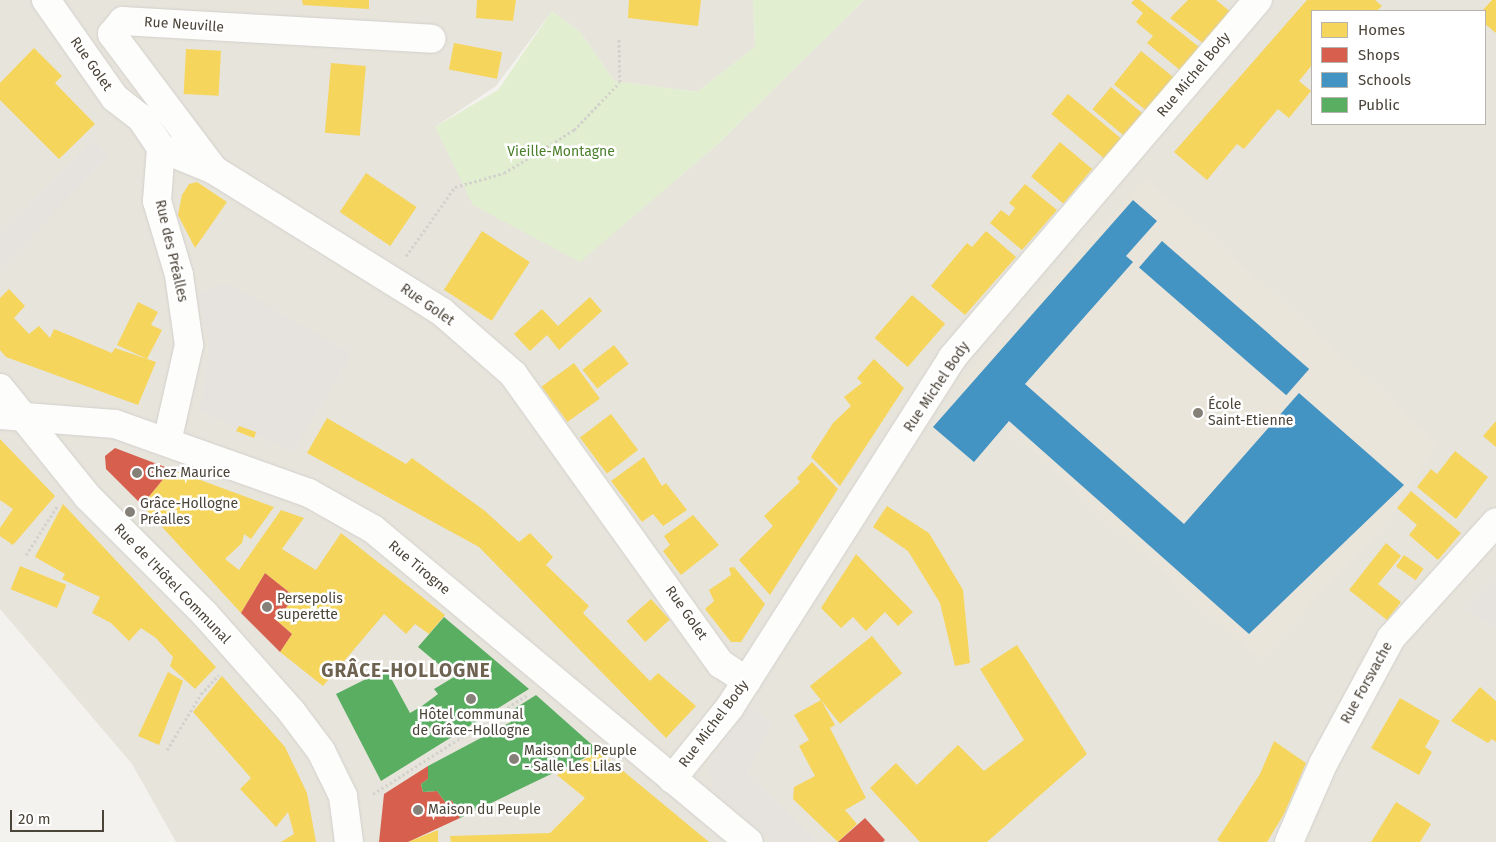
<!DOCTYPE html>
<html>
<head>
<meta charset="utf-8">
<style>
	body { margin:0 }
	#map { position:relative; width:1496px; height:842px; overflow:hidden; background:#f4f2ee; font-family:"Fira Sans",sans-serif }
	div>[style] { position:absolute }
	[style*='--x'] { left:calc(var(--x)*1px); top:calc(var(--y)*1px); width:calc(var(--w)*1px); rotate:calc(var(--a)*1deg) }
	.residential>* { inset:0; background:#e7e4dc }
	.education>* { inset:0; background:#eae5da }
	.green>* { inset:0; background:#e1eecf }
	.parking>* { inset:0; background:#e6e3df }
	.homes>* { inset:0; background:#f6d55c; transform-origin:0 0 }
	.shops>* { inset:0; background:#d6604d }
	.schools>* { inset:0; background:#4393c3; transform-origin:0 0 }
	.public>* { inset:0; background:#5aae61 }
	.path>* { height:3px; margin-top:-1.5px; transform-origin:0; background:repeating-linear-gradient(90deg,#d3d2cc 0 2.5px,transparent 0 5px) }
	.roads { filter:drop-shadow(0 0 1px #d2d0cb) drop-shadow(0 0 1px #d2d0cb) }
	.minor>* { height:28px; margin:-14px; padding:0 14px; transform-origin:14px; border-radius:14px; background:#fdfdfc }
	.dots>* { width:14px; height:14px; translate:-50% -50%; box-sizing:border-box; border:2px solid #fff; border-radius:50% }
	span { translate:-50% -50%; white-space:nowrap; text-align:center; line-height:1.15; -webkit-text-stroke:5px #fff; paint-order:stroke }
	.street-label { font-size:14px; color:#4b4439 }
	.park-label { font-size:14px; color:#4a7f2a }
	.poi-label { font-size:14px; color:#4b4439 }
	.left { translate:0 -50%; text-align:left }
	.district-label { font-size:19px; color:#6e6250; font-weight:700; letter-spacing:1px }
	.legend { position:absolute; left:1311px; top:10px; width:175px; height:115px; box-sizing:border-box; background:#fff; border:1px solid #b7b4b0; margin:0; padding:6px 9px; list-style:none; font-size:15px; color:#4b4439 }
	.legend li { display:flex; align-items:center; gap:10px; height:25px }
	.legend b { width:25px; border:1px solid #b7b4b0 }
	.scale { position:absolute; left:10px; top:810px; width:94px; height:22px; box-sizing:border-box; border:2px solid #4b4439; border-top:0; padding-left:6px; font-size:15px; line-height:18px; white-space:nowrap; color:#4b4439; -webkit-text-stroke:4px #fff; paint-order:stroke }
</style>
</head>
<body>
<div id="map">
	<div class="residential">
		<i style="clip-path:polygon(evenodd,0 0,753px 0,755px 47px,697px 92px,614px 81px,581px 33px,552px 11px,496px 86px,435px 127px,579px 262px,719px 143px,864px 0,1496px 0,1496px 842px,176px 842px,132px 764px,0 609px,0 0,1312px 11px,1485px 11px,1485px 124px,1312px 124px,1312px 11px)"></i>
	</div>
	<div class="education">
		<i style="clip-path:polygon(1146px 179px,1437px 443px,1391px 517px,1259px 659px,958px 383px)"></i>
	</div>
	<div class="green">
		<i style="clip-path:polygon(753px 0,864px 0,719px 143px,580px 262px,473px 205px,435px 127px,498px 90px,552px 11px,581px 33px,614px 81px,697px 92px,755px 47px)"></i>
	</div>
	<div class="parking">
		<i style="clip-path:polygon(92px 141px,109px 156px,0 268px,0 236px)"></i>
		<i style="clip-path:polygon(227px 283px,352px 354px,293px 451px,199px 411px,210px 350px,198px 294px)"></i>
		<i style="clip-path:polygon(1496px 580px,1496px 629px,1467px 609px)"></i>
		<i style="clip-path:polygon(749px 706px,771px 723px,747px 775px,819px 842px,771px 842px,714px 792px,709px 763px)"></i>
	</div>
	<div class="homes">
		<i style="clip-path:polygon(302px 0,369px 0,369px 9px,303px 5px)"></i>
		<i style="clip-path:polygon(477px 0,516px 0,513px 21px,476px 18px)"></i>
		<i style="clip-path:polygon(629px 0,701px 0,698px 26px,628px 18px)"></i>
		<i style="clip-path:polygon(1134px 0,1140px 0,1199px 47px,1180px 70px,1147px 43px,1153px 36px,1136px 22px,1143px 13px,1131px 3px)"></i>
		<i style="clip-path:polygon(1188px 0,1216px 0,1232px 13px,1204px 44px,1170px 18px)"></i>
		<i style="clip-path:polygon(1307px 0,1375px 0,1382px 6px,1377px 11px,1312px 11px,1312px 65px,1299px 81px,1311px 91px,1289px 118px,1278px 109px,1244px 149px,1237px 144px,1207px 180px,1174px 152px)"></i>
		<i style="clip-path:polygon(1492px 0,1496px 0,1496px 33px,1485px 24px,1482px 11px)"></i>
		<i style="left:454px;top:43px;width:49px;height:27px;rotate:11deg"></i>
		<i style="clip-path:polygon(34px 48px,62px 76px,55px 83px,95px 124px,59px 159px,0 100px,0 83px)"></i>
		<i style="left:186px;top:49px;width:35px;height:45px;rotate:3deg"></i>
		<i style="left:1141px;top:51px;width:43px;height:43px;rotate:39deg"></i>
		<i style="left:331px;top:63px;width:35px;height:70px;rotate:5deg"></i>
		<i style="left:1111px;top:87px;width:42px;height:29px;rotate:40deg"></i>
		<i style="left:1068px;top:94px;width:70px;height:26px;rotate:40deg"></i>
		<i style="left:1060px;top:142px;width:42px;height:45px;rotate:40deg"></i>
		<i style="left:366px;top:173px;width:61px;height:47px;rotate:34deg"></i>
		<i style="clip-path:polygon(197px 182px,227px 202px,195px 248px,178px 215px,182px 195px,189px 184px)"></i>
		<i style="clip-path:polygon(1025px 184px,1057px 210px,1022px 250px,990px 223px,1001px 210px,1009px 216px,1015px 208px,1009px 203px)"></i>
		<i style="left:482px;top:231px;width:57px;height:70px;rotate:33deg"></i>
		<i style="clip-path:polygon(986px 231px,1016px 257px,965px 315px,931px 286px,967px 243px,972px 247px)"></i>
		<i style="clip-path:polygon(9px 289px,25px 306px,14px 318px,29px 334px,39px 326px,50px 338px,54px 329px,112px 353px,115px 348px,147px 359px,117px 345px,138px 302px,158px 312px,151px 325px,162px 330px,147px 359px,156px 362px,138px 405px,6px 357px,0 350px,0 298px)"></i>
		<i style="left:912px;top:295px;width:44px;height:57px;rotate:41deg"></i>
		<i style="clip-path:polygon(590px 297px,602px 311px,559px 350px,547px 335px,530px 351px,514px 334px,542px 309px,558px 326px)"></i>
		<i style="left:614px;top:345px;width:24px;height:40px;rotate:52deg"></i>
		<i style="clip-path:polygon(874px 359px,904px 388px,840px 486px,811px 457px,833px 423px,851px 406px,844px 397px,862px 383px,857px 378px)"></i>
		<i style="left:574px;top:363px;width:44px;height:40px;rotate:54deg"></i>
		<i style="left:611px;top:414px;width:45px;height:39px;rotate:53deg"></i>
		<i style="clip-path:polygon(327px 418px,406px 464px,412px 458px,485px 511px,519px 542px,530px 533px,553px 557px,546px 565px,589px 606px,583px 613px,650px 681px,658px 673px,696px 706px,666px 738px,479px 547px,307px 453px)"></i>
		<i style="clip-path:polygon(1496px 421px,1496px 447px,1483px 436px)"></i>
		<i style="clip-path:polygon(239px 426px,256px 432px,254px 438px,236px 431px)"></i>
		<i style="clip-path:polygon(0 439px,55px 496px,13px 545px,0 536px,0 528px,13px 509px,0 500px)"></i>
		<i style="clip-path:polygon(1455px 451px,1488px 477px,1456px 519px,1417px 487px,1431px 469px,1437px 474px)"></i>
		<i style="clip-path:polygon(644px 457px,662px 486px,666px 483px,687px 510px,663px 526px,653px 514px,642px 522px,611px 481px)"></i>
		<i style="clip-path:polygon(812px 462px,838px 489px,770px 595px,739px 560px,773px 526px,764px 516px,800px 482px,797px 478px)"></i>
		<i style="clip-path:polygon(165px 467px,274px 507px,251px 539px,244px 534px,242px 543px,225px 559px,239px 570px,281px 510px,304px 518px,282px 549px,316px 570px,341px 533px,445px 615px,429px 634px,415px 624px,406px 634px,384px 614px,323px 686px,280px 652px,292px 634px,276px 620px,295px 597px,265px 573px,241px 613px,142px 505px,165px 477px)"></i>
		<i style="clip-path:polygon(1411px 491px,1461px 533px,1438px 560px,1409px 535px,1417px 525px,1397px 508px)"></i>
		<i style="clip-path:polygon(63px 504px,216px 667px,195px 689px,170px 666px,173px 657px,156px 638px,141px 628px,129px 641px,111px 623px,92px 613px,100px 597px,62px 579px,65px 574px,35px 557px)"></i>
		<i style="clip-path:polygon(887px 506px,929px 533px,963px 590px,970px 663px,955px 666px,940px 603px,908px 551px,873px 527px)"></i>
		<i style="clip-path:polygon(693px 515px,719px 545px,681px 575px,663px 551px,670px 545px,664px 536px)"></i>
		<i style="clip-path:polygon(1386px 543px,1401px 556px,1378px 584px,1401px 602px,1387px 620px,1349px 590px)"></i>
		<i style="clip-path:polygon(856px 554px,913px 612px,898px 626px,885px 612px,866px 631px,853px 617px,841px 628px,821px 608px)"></i>
		<i style="left:1404px;top:555px;width:24px;height:14px;rotate:35deg"></i>
		<i style="left:20px;top:566px;width:50px;height:25px;rotate:22deg"></i>
		<i style="clip-path:polygon(734px 567px,765px 604px,741px 642px,731px 642px,705px 609px,714px 601px,709px 590px,731px 575px,729px 568px)"></i>
		<i style="left:651px;top:599px;width:28px;height:33px;rotate:48deg"></i>
		<i style="left:872px;top:636px;width:48px;height:80px;rotate:51deg"></i>
		<i style="clip-path:polygon(1017px 645px,1087px 754px,987px 842px,920px 842px,870px 788px,896px 763px,917px 785px,958px 745px,984px 771px,1024px 740px,980px 669px)"></i>
		<i style="clip-path:polygon(168px 672px,183px 681px,159px 745px,138px 736px)"></i>
		<i style="clip-path:polygon(222px 676px,285px 747px,307px 793px,316px 842px,281px 842px,294px 834px,288px 812px,276px 827px,240px 789px,251px 778px,193px 712px)"></i>
		<i style="clip-path:polygon(1480px 687px,1496px 701px,1496px 742px,1492px 739px,1488px 743px,1451px 721px)"></i>
		<i style="clip-path:polygon(1400px 698px,1440px 721px,1425px 747px,1432px 752px,1419px 775px,1371px 748px)"></i>
		<i style="clip-path:polygon(821px 700px,835px 725px,830px 728px,866px 798px,845px 810px,857px 824px,838px 842px,793px 799px,794px 787px,815px 776px,799px 746px,809px 740px,794px 715px)"></i>
		<i style="clip-path:polygon(1274px 741px,1306px 763px,1284px 814px,1267px 842px,1221px 842px,1217px 840px,1260px 774px)"></i>
		<i style="clip-path:polygon(599px 751px,709px 842px,451px 842px,450px 836px,550px 833px,585px 798px,557px 775px)"></i>
		<i style="clip-path:polygon(1396px 802px,1431px 824px,1420px 842px,1371px 842px)"></i>
		<i style="clip-path:polygon(438px 830px,438px 842px,408px 842px)"></i>
	</div>
	<div class="shops">
		<i style="clip-path:polygon(115px 448px,165px 467px,165px 477px,142px 505px,106px 469px,105px 456px)"></i>
		<i style="clip-path:polygon(265px 573px,295px 597px,276px 620px,292px 634px,280px 652px,241px 613px)"></i>
		<i style="clip-path:polygon(428px 766px,428px 779px,421px 784px,423px 792px,437px 791px,446px 803px,452px 800px,460px 818px,408px 842px,379px 842px,384px 794px)"></i>
		<i style="clip-path:polygon(865px 818px,885px 840px,883px 842px,838px 842px)"></i>
	</div>
	<div class="schools">
		<i style="clip-path:polygon(1133px 200px,1157px 221px,1126px 256px,1133px 262px,1025px 384px,1184px 524px,1299px 393px,1404px 485px,1249px 634px,1009px 421px,974px 462px,933px 427px)"></i>
		<i style="left:1162px;top:241px;width:195px;height:35px;rotate:41deg"></i>
	</div>
	<div class="public">
		<i style="clip-path:polygon(444px 617px,529px 689px,381px 781px,336px 694px,386px 669px,410px 713px,422px 706px,438px 694px,434px 689px,454px 677px,418px 647px)"></i>
		<i style="clip-path:polygon(536px 695px,599px 751px,460px 818px,452px 800px,446px 803px,437px 791px,423px 792px,421px 784px,428px 779px,428px 766px,511px 722px,506px 714px)"></i>
	</div>
	<div class="path">
		<i style="--x:406;--y:256;--w:85;--a:-54.6"></i>
		<i style="--x:455;--y:187;--w:51;--a:-15.9"></i>
		<i style="--x:504;--y:173;--w:82;--a:-31.6"></i>
		<i style="--x:574;--y:130;--w:66;--a:-46.2"></i>
		<i style="--x:620;--y:82;--w:44;--a:-91.3"></i>
		<i style="--x:26;--y:555;--w:59;--a:-57.4"></i>
		<i style="--x:167;--y:750;--w:66;--a:-58.7"></i>
		<i style="--x:201;--y:694;--w:26;--a:-47"></i>
		<i style="--x:373;--y:794;--w:183;--a:-32.7"></i>
	</div>
	<div class="roads">
		<div class="minor">
			<i style="--x:46;--y:0;--w:120;--a:54.9"></i>
			<i style="--x:115;--y:98;--w:33;--a:38"></i>
			<i style="--x:141;--y:118;--w:36;--a:56"></i>
			<i style="--x:161;--y:148;--w:57;--a:22.5"></i>
			<i style="--x:214;--y:170;--w:269;--a:31.9"></i>
			<i style="--x:442;--y:312;--w:94;--a:41.1"></i>
			<i style="--x:513;--y:374;--w:357;--a:54.4"></i>
			<i style="--x:721;--y:664;--w:31;--a:33"></i>
			<i style="--x:161;--y:148;--w:53;--a:94.3"></i>
			<i style="--x:157;--y:201;--w:77;--a:73.4"></i>
			<i style="--x:179;--y:275;--w:71;--a:81.9"></i>
			<i style="--x:189;--y:345;--w:99;--a:102.8"></i>
			<i style="--x:214;--y:170;--w:170;--a:-126.9"></i>
			<i style="--x:112;--y:34;--w:17;--a:-50"></i>
			<i style="--x:123;--y:21;--w:309;--a:3.3"></i>
			<i style="--x:0;--y:388;--w:140;--a:51.1"></i>
			<i style="--x:88;--y:497;--w:164;--a:45"></i>
			<i style="--x:204;--y:613;--w:131;--a:48.4"></i>
			<i style="--x:291;--y:711;--w:50;--a:53.1"></i>
			<i style="--x:321;--y:751;--w:50;--a:63.9"></i>
			<i style="--x:343;--y:796;--w:46;--a:82.6"></i>
			<i style="--x:0;--y:415;--w:115;--a:4.5"></i>
			<i style="--x:115;--y:424;--w:206;--a:19.6"></i>
			<i style="--x:309;--y:493;--w:73;--a:29.4"></i>
			<i style="--x:373;--y:529;--w:489;--a:39.8"></i>
			<i style="--x:672;--y:779;--w:92;--a:-51.1"></i>
			<i style="--x:730;--y:707;--w:414;--a:-57.5"></i>
			<i style="--x:952;--y:358;--w:471;--a:-49.5"></i>
			<i style="--x:1289;--y:842;--w:85;--a:-66.4"></i>
			<i style="--x:1323;--y:764;--w:143;--a:-61.6"></i>
			<i style="--x:1391;--y:638;--w:156;--a:-47.8"></i>
		</div>
	</div>
	<div class="dots">
		<i style="left:1198px;top:413px;background:#868178"></i>
		<i style="left:137px;top:473px;background:#868178"></i>
		<i style="left:130px;top:512px;background:#868178"></i>
		<i style="left:267px;top:607px;background:#868178"></i>
		<i style="left:471px;top:699px;background:#868178"></i>
		<i style="left:514px;top:759px;background:#868178"></i>
		<i style="left:418px;top:810px;background:#868178"></i>
	</div>
	<div class="street-label">
		<span style="left:184px;top:25px;rotate:4deg">Rue Neuville</span>
		<span style="left:91px;top:64px;rotate:55deg">Rue Golet</span>
		<span style="left:1194px;top:75px;rotate:-50deg">Rue Michel Body</span>
		<span style="left:171px;top:251px;rotate:77deg">Rue des Préalles</span>
		<span style="left:427px;top:305px;rotate:35deg">Rue Golet</span>
		<span style="left:937px;top:387px;rotate:-56deg">Rue Michel Body</span>
		<span style="left:419px;top:568px;rotate:40deg">Rue Tirogne</span>
		<span style="left:172px;top:584px;rotate:46deg">Rue de l'Hôtel Communal</span>
		<span style="left:686px;top:613px;rotate:55deg">Rue Golet</span>
		<span style="left:1367px;top:683px;rotate:-61deg">Rue Forsvache</span>
		<span style="left:714px;top:724px;rotate:-53deg">Rue Michel Body</span>
	</div>
	<div class="park-label">
		<span style="left:561px;top:152px">Vieille-Montagne</span>
	</div>
	<div class="poi-label">
		<span class="left" style="left:1208px;top:413px">École<br>Saint-Etienne</span>
		<span class="left" style="left:147px;top:473px">Chez Maurice</span>
		<span class="left" style="left:140px;top:512px">Grâce-Hollogne<br>Préalles</span>
		<span class="left" style="left:277px;top:607px">Persepolis<br>superette</span>
		<span style="left:471px;top:723px">Hôtel communal<br>de Grâce-Hollogne</span>
		<span class="left" style="left:524px;top:759px">Maison du Peuple<br>- Salle Les Lilas</span>
		<span class="left" style="left:428px;top:810px">Maison du Peuple</span>
	</div>
	<div class="district-label">
		<span style="left:406px;top:671px">GRÂCE-HOLLOGNE</span>
	</div>
	<ul class="legend">
	<li><b style="height:14px;background:#f6d55c"></b>Homes</li>
	<li><b style="height:14px;background:#d6604d"></b>Shops</li>
	<li><b style="height:14px;background:#4393c3"></b>Schools</li>
	<li><b style="height:14px;background:#5aae61"></b>Public</li>
	</ul>
	<div class="scale">20 m</div>
</div>
</body>
</html>
